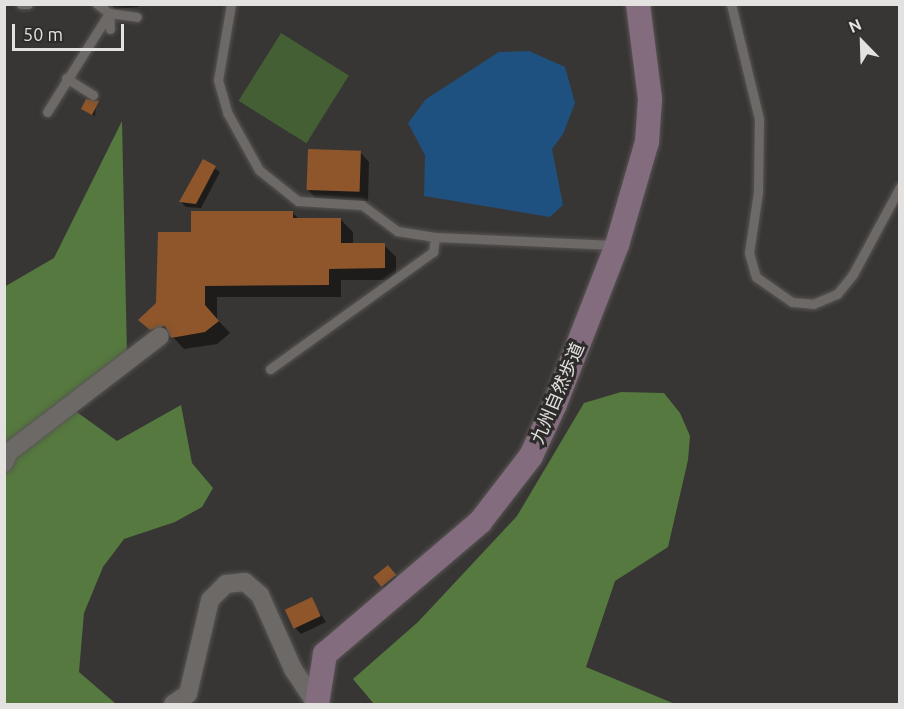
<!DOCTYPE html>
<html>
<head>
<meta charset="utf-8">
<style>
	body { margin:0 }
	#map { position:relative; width:904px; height:709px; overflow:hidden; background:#383634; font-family:Ubuntu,"Noto Sans JP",sans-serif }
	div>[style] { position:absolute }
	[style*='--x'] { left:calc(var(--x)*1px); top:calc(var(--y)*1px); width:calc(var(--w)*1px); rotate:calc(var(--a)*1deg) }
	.green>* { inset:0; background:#445f33; transform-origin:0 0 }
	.forest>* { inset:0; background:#55793e }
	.water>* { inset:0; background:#1e517f }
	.shadow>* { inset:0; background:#0007 }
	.building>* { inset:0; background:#8e562a; transform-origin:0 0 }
	.roads { filter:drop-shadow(0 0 2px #575453) drop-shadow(0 0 2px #575453) }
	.lane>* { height:9px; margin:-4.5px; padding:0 4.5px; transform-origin:4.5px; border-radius:4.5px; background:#6c6967 }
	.street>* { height:18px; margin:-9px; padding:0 9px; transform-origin:9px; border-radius:9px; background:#6c6967 }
	.secondary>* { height:24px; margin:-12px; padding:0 12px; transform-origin:12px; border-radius:12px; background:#846c7f }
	span { translate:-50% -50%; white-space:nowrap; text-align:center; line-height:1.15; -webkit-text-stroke:6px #2e2c2a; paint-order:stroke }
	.street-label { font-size:18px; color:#e3e2e0 }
	.frame { position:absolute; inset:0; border:6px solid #e3e2e0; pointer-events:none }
	.north { position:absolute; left:832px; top:12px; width:60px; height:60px; -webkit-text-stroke:4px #2e2c2a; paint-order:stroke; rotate:337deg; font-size:16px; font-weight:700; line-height:24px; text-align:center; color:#e3e2e0 }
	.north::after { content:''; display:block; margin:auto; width:21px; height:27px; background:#e3e2e0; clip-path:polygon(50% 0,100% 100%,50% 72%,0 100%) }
	.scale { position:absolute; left:12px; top:24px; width:112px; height:27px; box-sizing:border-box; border:3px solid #e3e2e0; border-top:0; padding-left:8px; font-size:18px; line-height:21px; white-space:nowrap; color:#e3e2e0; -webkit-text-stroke:4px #2e2c2a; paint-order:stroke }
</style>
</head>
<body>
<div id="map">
	<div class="green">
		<i style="left:281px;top:33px;width:80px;height:80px;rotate:32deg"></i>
	</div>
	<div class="forest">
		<i style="clip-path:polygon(122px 121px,127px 355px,74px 410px,117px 441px,181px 405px,192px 463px,213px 488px,202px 507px,175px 522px,124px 539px,103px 567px,84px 613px,79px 672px,116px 704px,5px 704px,4px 287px,54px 258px)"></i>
		<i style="clip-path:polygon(621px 392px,664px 393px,680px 413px,690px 436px,688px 460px,668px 547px,615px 581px,586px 667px,675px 704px,374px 704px,353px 679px,418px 622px,517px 516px,584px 403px)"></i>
	</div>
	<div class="water">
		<i style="clip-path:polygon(529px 51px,565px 67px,575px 103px,563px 134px,552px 149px,563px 205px,550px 217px,424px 196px,425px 155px,408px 123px,426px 99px,499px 52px)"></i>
	</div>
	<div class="shadow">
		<i style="clip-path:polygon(111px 4px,138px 4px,138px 7px,115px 9px)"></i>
		<i style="clip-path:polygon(96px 102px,95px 116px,85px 111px)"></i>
		<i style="clip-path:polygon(360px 152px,369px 162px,368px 201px,317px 199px,308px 190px)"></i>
		<i style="clip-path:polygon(204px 161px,220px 172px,201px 208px,186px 207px,181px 202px)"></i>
		<i style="clip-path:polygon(293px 213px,300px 220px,341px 220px,353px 232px,353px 245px,384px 245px,396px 257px,396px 280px,341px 280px,341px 297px,217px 297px,217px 319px,230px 333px,217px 344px,184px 349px,174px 338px,163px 341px,140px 320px,157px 303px,192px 233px)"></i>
		<i style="clip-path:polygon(393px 573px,401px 582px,388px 592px,383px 586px)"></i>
		<i style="clip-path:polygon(311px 599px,326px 622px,301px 634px,295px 628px)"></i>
	</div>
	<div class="building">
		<i style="clip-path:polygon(86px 99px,99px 101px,92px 115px,81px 109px)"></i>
		<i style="left:308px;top:149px;width:53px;height:41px;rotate:2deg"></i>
		<i style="clip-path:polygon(203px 159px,216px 166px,196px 204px,179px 202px)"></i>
		<i style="clip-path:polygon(191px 211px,293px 211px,293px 218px,341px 218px,341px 243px,385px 243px,385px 268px,329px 269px,329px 285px,205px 286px,205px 305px,219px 321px,205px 332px,171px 338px,165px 326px,150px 330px,138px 320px,156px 303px,158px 232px,191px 232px)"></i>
		<i style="left:388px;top:565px;width:13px;height:19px;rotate:51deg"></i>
		<i style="left:312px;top:597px;width:21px;height:30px;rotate:65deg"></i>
	</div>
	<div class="roads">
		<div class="lane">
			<i style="--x:21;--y:4;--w:7;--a:0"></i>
			<i style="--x:231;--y:4;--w:77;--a:99.7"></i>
			<i style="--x:218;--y:80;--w:35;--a:74"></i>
			<i style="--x:228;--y:114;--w:64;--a:61"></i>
			<i style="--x:259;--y:170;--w:50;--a:38.5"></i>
			<i style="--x:298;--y:201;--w:64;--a:3.6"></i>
			<i style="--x:362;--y:205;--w:44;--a:36.6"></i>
			<i style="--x:397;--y:231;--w:38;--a:9"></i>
			<i style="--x:435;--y:237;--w:179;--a:2.6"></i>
			<i style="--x:731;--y:4;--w:118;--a:76.3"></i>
			<i style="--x:759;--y:119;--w:73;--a:90.8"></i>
			<i style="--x:758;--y:192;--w:62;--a:98.4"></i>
			<i style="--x:749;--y:253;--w:25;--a:74"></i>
			<i style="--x:756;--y:277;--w:44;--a:34.8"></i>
			<i style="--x:792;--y:302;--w:21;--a:5"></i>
			<i style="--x:813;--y:304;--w:26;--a:-23"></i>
			<i style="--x:837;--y:294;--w:26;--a:-51"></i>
			<i style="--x:853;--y:274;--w:99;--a:-61.6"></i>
			<i style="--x:110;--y:29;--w:16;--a:-94"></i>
			<i style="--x:109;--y:13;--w:28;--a:8"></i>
			<i style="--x:66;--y:78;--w:32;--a:32"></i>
			<i style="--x:47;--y:112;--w:117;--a:-57.9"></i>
			<i style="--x:109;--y:13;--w:15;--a:-143"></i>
			<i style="--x:270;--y:369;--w:201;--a:-35.7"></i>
			<i style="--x:433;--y:252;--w:15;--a:-82"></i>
		</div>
		<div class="street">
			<i style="--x:4;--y:463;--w:12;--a:-66"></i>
			<i style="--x:9;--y:452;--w:190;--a:-37.5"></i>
			<i style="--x:173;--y:704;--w:18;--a:-34"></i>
			<i style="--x:188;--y:694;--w:97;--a:-76.8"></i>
			<i style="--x:210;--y:600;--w:23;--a:-45"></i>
			<i style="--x:226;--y:584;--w:19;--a:-6"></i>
			<i style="--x:245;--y:582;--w:20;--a:41"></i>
			<i style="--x:260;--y:595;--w:81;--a:66"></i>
			<i style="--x:293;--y:669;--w:42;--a:56.7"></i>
		</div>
		<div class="secondary">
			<i style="--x:317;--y:704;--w:51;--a:-80.9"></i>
			<i style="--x:325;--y:654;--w:204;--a:-40.4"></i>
			<i style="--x:480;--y:522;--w:83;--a:-52.3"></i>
			<i style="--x:531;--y:456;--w:57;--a:-65.2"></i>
			<i style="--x:555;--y:404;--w:171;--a:-68.7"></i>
			<i style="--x:617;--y:245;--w:107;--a:-73.8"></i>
			<i style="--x:647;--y:142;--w:43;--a:-86"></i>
			<i style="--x:650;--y:99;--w:96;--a:-97.2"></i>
		</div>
	</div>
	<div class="street-label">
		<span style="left:557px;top:393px;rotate:-67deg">九州自然歩道</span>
	</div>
	<div class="frame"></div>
	<div class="north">N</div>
	<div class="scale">50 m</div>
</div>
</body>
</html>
